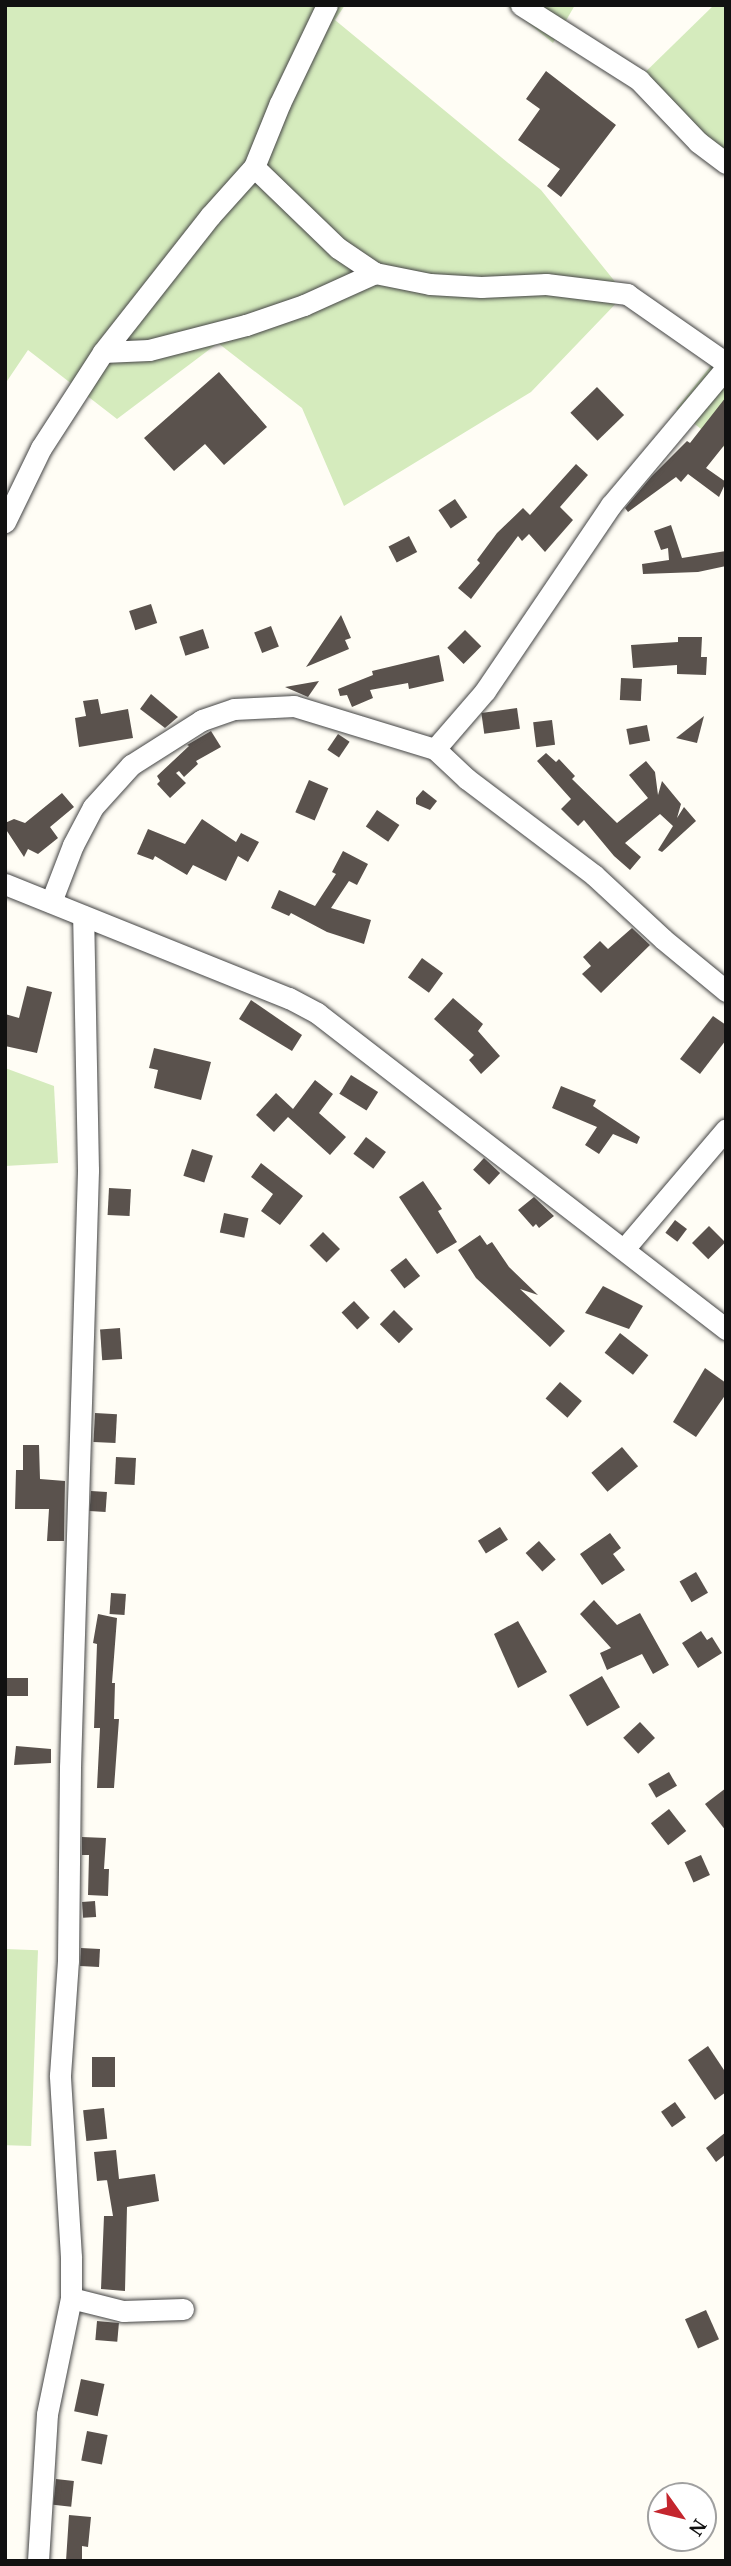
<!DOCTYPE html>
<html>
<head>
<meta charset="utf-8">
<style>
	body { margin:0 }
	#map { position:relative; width:731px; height:2566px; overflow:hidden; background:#fffdf5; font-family:"Noto Serif",serif }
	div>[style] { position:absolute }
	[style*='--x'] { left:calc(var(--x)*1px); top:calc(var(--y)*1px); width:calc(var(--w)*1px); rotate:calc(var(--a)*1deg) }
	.green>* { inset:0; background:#d5ebbd; transform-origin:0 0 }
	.building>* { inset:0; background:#5a524d; transform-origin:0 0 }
	.roads { filter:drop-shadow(0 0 2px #444) drop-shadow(0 0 2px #444) }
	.minor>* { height:21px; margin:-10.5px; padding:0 10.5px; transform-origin:10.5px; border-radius:10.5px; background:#fff }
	span { translate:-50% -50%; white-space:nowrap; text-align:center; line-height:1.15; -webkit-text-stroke:7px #fff; paint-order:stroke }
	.frame { position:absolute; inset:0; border:7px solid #111; pointer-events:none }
	.north { position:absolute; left:647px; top:2482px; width:70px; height:70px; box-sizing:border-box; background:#fff; border:2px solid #a0a0a0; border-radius:50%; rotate:124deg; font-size:19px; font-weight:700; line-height:28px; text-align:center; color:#111 }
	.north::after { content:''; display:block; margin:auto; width:24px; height:32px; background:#c4262e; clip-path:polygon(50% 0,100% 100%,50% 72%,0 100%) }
</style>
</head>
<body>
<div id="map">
	<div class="green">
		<i style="clip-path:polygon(7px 5px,345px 5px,335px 20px,541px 190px,625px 294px,531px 392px,344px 506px,302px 408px,218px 343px,117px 419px,28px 350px,5px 384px)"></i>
		<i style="clip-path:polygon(506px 5px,575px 5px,553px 43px)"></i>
		<i style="clip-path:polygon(714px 5px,726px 5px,726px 175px,693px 150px,631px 86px)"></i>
		<i style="clip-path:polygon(726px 347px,726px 449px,676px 409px)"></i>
		<i style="clip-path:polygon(5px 1068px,54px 1086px,58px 1163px,5px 1166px)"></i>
		<i style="left:5px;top:1949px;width:33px;height:196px;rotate:2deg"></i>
	</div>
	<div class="building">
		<i style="clip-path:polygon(546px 71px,616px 125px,561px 197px,547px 186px,560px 169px,518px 140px,540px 109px,526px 99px)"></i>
		<i style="clip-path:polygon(219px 372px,267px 427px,224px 465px,205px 444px,174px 471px,144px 438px)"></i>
		<i style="left:597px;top:387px;width:39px;height:37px;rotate:46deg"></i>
		<i style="clip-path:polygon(726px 397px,726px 443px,706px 468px,726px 482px,719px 497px,688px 474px,681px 482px,676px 477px,628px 512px,625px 508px,652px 476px,687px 441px,690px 443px)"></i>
		<i style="clip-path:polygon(576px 464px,588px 475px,560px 507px,573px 520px,545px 552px,529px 534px,522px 541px,518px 536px,471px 599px,458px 588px,480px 563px,477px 560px,497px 533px,523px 508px,530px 515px)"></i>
		<i style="left:455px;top:499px;width:22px;height:20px;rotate:56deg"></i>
		<i style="clip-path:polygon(671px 525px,682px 558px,726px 551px,726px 566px,698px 572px,643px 574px,642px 564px,669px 560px,668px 548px,661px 550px,654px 531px)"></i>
		<i style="left:409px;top:536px;width:18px;height:23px;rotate:63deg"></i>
		<i style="left:151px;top:604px;width:20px;height:23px;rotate:72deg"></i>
		<i style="clip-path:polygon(341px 615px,351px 638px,345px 640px,349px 649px,306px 667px)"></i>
		<i style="left:271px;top:626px;width:22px;height:18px;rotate:69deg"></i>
		<i style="left:203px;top:629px;width:20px;height:25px;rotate:72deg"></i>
		<i style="left:465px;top:630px;width:23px;height:25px;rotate:45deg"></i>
		<i style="clip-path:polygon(678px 637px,702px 637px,701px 657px,707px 657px,706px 675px,677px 674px,677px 665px,633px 668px,631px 645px,678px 642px)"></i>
		<i style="clip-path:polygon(439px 655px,444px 681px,409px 689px,408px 683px,370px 690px,373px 698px,352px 707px,347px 695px,340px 696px,338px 689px,373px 675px,372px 671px)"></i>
		<i style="left:621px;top:678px;width:21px;height:22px;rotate:3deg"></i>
		<i style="clip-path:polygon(319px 681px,308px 697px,285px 687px)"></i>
		<i style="clip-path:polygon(151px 694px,178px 717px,165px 728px,140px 709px)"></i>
		<i style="clip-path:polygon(98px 699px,101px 714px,128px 709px,133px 738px,79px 747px,75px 718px,86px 716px,83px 701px)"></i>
		<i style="left:517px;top:708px;width:21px;height:36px;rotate:82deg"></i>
		<i style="clip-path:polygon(704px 716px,697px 743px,676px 738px)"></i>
		<i style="left:552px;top:720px;width:25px;height:19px;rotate:83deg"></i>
		<i style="left:647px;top:725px;width:16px;height:21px;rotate:79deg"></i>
		<i style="clip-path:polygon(211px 731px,221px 747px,196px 761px,198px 764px,184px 777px,179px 771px,176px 773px,186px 783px,170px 798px,157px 784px,160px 781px,157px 776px,189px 746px,187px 745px)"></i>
		<i style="left:338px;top:734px;width:14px;height:19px;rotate:34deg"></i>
		<i style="clip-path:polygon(546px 753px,556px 762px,559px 759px,575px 776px,572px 779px,617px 823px,648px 798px,629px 775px,646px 761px,655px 772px,658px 795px,662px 781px,681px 804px,677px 818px,684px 807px,696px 821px,662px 852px,658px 850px,673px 826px,660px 814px,625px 843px,641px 857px,630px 870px,614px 856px,584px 820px,578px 826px,561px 809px,571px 799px,537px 761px)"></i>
		<i style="left:309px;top:780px;width:21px;height:35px;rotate:23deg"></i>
		<i style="clip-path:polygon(423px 790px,437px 801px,430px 810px,416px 804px,416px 798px)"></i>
		<i style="clip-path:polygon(62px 793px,74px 807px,50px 827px,58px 838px,38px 854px,28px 849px,24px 857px,5px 828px,5px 823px,14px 819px,25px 823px)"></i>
		<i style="left:377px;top:810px;width:27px;height:20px;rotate:34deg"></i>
		<i style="clip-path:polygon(202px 819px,236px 842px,241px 833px,259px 842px,248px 862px,238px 856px,226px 881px,193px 865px,187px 875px,155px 856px,153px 860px,137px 854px,148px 829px,185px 844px)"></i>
		<i style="clip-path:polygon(343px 851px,368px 864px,357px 885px,349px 881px,331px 908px,371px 920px,364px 944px,327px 932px,291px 913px,289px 916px,271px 908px,279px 890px,315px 906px,336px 874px,332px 872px)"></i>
		<i style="clip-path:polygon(632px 928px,650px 945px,601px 993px,582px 974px,591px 966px,583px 957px,600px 941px,608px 949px)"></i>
		<i style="left:422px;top:958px;width:26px;height:24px;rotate:36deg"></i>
		<i style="clip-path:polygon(27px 986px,52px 992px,37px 1053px,5px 1046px,5px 1014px,19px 1018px)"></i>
		<i style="clip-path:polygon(453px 998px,483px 1024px,478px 1031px,500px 1056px,481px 1074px,469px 1060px,474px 1055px,434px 1019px)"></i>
		<i style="clip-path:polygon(251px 1000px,302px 1035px,292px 1051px,239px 1019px)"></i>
		<i style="clip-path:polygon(713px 1016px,726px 1025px,726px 1040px,700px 1074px,680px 1059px)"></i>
		<i style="clip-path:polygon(154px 1048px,211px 1062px,201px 1100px,154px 1088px,158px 1070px,149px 1068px)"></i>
		<i style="left:351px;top:1075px;width:32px;height:22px;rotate:32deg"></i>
		<i style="clip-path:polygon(315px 1080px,333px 1094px,319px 1113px,346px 1137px,330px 1155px,288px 1117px,274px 1132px,256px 1115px,276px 1093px,293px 1109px)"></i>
		<i style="clip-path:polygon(561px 1086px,596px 1100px,593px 1106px,640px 1137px,637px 1144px,613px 1134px,599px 1154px,585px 1145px,597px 1127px,552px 1108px)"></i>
		<i style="left:366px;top:1137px;width:25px;height:21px;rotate:37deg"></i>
		<i style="left:192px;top:1149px;width:22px;height:28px;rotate:18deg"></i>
		<i style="left:484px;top:1158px;width:22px;height:16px;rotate:43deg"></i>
		<i style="clip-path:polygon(261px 1163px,303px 1196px,280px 1225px,261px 1211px,273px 1194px,251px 1177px)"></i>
		<i style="clip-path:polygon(423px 1181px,442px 1209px,438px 1211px,457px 1242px,437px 1254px,399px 1197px)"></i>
		<i style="left:109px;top:1188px;width:22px;height:27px;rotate:3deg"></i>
		<i style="clip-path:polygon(534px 1197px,554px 1216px,539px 1228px,536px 1224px,533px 1227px,518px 1210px)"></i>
		<i style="left:224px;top:1213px;width:25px;height:20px;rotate:12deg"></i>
		<i style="left:675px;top:1220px;width:15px;height:16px;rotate:37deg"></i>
		<i style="left:709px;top:1226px;width:23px;height:24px;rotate:45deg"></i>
		<i style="left:323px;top:1232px;width:24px;height:19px;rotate:45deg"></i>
		<i style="clip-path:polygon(480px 1235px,487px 1245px,492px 1242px,509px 1267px,538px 1295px,520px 1289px,565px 1331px,550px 1347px,476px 1278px,458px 1250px)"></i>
		<i style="left:406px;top:1258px;width:23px;height:20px;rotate:52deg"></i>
		<i style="clip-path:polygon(603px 1286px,643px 1306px,629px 1329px,585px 1313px)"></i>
		<i style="left:354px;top:1301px;width:23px;height:17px;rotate:47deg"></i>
		<i style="left:394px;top:1310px;width:27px;height:20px;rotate:45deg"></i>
		<i style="left:120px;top:1328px;width:31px;height:20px;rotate:86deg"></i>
		<i style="left:620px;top:1333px;width:36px;height:25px;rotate:38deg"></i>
		<i style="clip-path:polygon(705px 1368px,726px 1383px,726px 1394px,696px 1437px,673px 1422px)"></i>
		<i style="left:560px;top:1382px;width:29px;height:22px;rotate:41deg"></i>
		<i style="left:95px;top:1413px;width:22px;height:29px;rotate:3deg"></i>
		<i style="clip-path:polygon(23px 1445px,39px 1445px,40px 1479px,65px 1481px,64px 1541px,47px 1541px,49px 1509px,15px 1509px,16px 1470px,23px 1470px)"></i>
		<i style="left:622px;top:1447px;width:25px;height:40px;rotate:50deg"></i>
		<i style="left:116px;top:1457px;width:20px;height:27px;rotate:3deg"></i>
		<i style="left:91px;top:1491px;width:16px;height:20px;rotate:4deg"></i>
		<i style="left:500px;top:1527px;width:15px;height:26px;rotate:58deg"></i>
		<i style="clip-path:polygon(610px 1533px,621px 1548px,613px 1554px,625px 1570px,602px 1585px,580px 1554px)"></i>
		<i style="left:539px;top:1541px;width:25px;height:18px;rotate:48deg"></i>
		<i style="left:696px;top:1572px;width:24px;height:19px;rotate:60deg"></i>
		<i style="left:111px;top:1593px;width:15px;height:21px;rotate:4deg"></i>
		<i style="clip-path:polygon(594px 1600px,617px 1625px,640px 1613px,669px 1665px,653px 1674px,642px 1654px,607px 1670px,600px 1653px,611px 1648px,580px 1614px)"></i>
		<i style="clip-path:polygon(98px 1614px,117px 1618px,112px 1683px,115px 1683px,114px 1719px,119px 1719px,114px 1788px,97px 1788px,100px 1728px,94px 1728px,97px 1644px,93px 1643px)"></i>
		<i style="clip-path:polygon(518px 1621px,547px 1672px,518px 1688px,494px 1634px)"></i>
		<i style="clip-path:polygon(701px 1631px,707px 1640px,712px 1637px,722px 1653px,698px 1668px,682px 1643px)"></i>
		<i style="left:602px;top:1676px;width:36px;height:38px;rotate:60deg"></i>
		<i style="left:6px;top:1678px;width:22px;height:18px"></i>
		<i style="left:640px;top:1722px;width:22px;height:23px;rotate:47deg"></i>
		<i style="clip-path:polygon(16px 1746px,51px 1749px,51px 1763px,14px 1765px)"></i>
		<i style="left:669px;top:1772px;width:16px;height:24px;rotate:60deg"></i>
		<i style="clip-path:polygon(726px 1788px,726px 1831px,705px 1804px)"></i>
		<i style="left:669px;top:1809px;width:28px;height:23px;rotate:52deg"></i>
		<i style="clip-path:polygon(82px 1837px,106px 1838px,104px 1869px,109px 1869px,108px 1896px,88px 1895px,89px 1855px,82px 1855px)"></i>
		<i style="left:701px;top:1855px;width:22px;height:18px;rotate:66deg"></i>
		<i style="left:95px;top:1901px;width:16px;height:13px;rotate:86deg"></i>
		<i style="left:81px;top:1948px;width:19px;height:18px;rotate:3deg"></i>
		<i style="clip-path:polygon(708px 2046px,726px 2073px,726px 2092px,715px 2100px,688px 2060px)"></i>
		<i style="left:115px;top:2057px;width:30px;height:23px;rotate:90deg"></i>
		<i style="left:675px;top:2102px;width:19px;height:17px;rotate:55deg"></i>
		<i style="left:104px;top:2108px;width:31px;height:21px;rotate:84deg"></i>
		<i style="clip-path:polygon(726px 2132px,726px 2154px,716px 2162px,706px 2148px)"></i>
		<i style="clip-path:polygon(116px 2150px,119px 2179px,155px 2174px,159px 2201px,127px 2207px,125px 2291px,101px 2289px,104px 2216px,113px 2216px,107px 2180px,118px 2179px,97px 2181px,94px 2152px)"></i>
		<i style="left:706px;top:2310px;width:32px;height:23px;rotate:66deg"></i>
		<i style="left:97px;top:2321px;width:22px;height:19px;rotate:5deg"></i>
		<i style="left:81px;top:2379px;width:24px;height:33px;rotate:12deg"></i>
		<i style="left:87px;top:2431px;width:21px;height:30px;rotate:11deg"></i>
		<i style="left:56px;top:2479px;width:18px;height:26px;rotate:6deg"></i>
		<i style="clip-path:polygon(69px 2515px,91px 2517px,88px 2547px,82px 2546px,82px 2561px,66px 2561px)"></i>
	</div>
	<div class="roads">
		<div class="minor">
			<i style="--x:521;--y:5;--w:140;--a:32.4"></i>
			<i style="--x:639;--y:80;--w:86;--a:46.4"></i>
			<i style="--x:698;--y:142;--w:35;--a:37"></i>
			<i style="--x:254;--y:167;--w:117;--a:44"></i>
			<i style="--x:338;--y:248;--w:45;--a:34"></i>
			<i style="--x:375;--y:273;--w:56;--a:11.3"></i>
			<i style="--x:430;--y:284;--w:51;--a:3.4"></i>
			<i style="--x:481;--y:287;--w:65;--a:-2.6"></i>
			<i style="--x:546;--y:284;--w:82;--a:7"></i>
			<i style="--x:627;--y:294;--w:121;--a:34.9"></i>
			<i style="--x:103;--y:352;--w:46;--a:-2.5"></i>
			<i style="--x:149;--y:350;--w:100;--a:-14.5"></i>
			<i style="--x:246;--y:325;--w:61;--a:-19"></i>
			<i style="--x:304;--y:305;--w:78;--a:-24.3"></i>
			<i style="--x:5;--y:522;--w:82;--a:-64.1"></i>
			<i style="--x:41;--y:448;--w:114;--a:-57.1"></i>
			<i style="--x:103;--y:352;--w:173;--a:-51.8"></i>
			<i style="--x:210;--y:216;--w:66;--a:-48.1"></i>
			<i style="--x:254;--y:167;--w:69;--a:-67.9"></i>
			<i style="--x:280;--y:103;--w:109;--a:-64.4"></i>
			<i style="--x:435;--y:749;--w:77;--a:-49.2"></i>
			<i style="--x:485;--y:691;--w:225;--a:-55.9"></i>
			<i style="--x:611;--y:505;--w:179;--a:-50"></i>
			<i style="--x:5;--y:884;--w:306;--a:21.9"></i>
			<i style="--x:289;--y:998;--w:32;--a:28"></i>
			<i style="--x:317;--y:1013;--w:517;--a:37.69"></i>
			<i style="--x:51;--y:902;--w:61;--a:-68.9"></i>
			<i style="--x:73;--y:845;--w:43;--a:-62.2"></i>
			<i style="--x:93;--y:807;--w:57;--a:-47.9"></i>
			<i style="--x:131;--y:765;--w:84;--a:-32.4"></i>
			<i style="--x:202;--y:720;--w:34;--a:-19"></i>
			<i style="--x:234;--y:709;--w:60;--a:-2.9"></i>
			<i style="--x:294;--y:706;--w:147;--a:17"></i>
			<i style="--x:435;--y:749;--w:44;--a:43.2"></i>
			<i style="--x:467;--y:779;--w:159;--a:37.1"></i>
			<i style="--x:594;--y:875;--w:94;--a:42.8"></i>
			<i style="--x:663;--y:939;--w:82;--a:39.5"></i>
			<i style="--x:624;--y:1249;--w:157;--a:-49.6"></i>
			<i style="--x:71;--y:2298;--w:54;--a:14"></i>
			<i style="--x:123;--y:2311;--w:60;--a:-1.9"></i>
			<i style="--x:38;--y:2561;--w:147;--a:-86.5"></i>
			<i style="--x:47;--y:2414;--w:118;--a:-78.3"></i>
			<i style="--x:71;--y:2298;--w:41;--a:-90"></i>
			<i style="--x:71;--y:2257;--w:182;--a:-93.5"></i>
			<i style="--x:60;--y:2075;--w:115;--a:-86"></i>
			<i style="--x:68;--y:1960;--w:193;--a:-89.4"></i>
			<i style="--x:70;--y:1767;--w:597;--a:-88.27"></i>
			<i style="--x:88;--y:1170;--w:254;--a:-91.1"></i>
		</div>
	</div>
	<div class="frame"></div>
	<div class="north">N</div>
</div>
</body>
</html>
